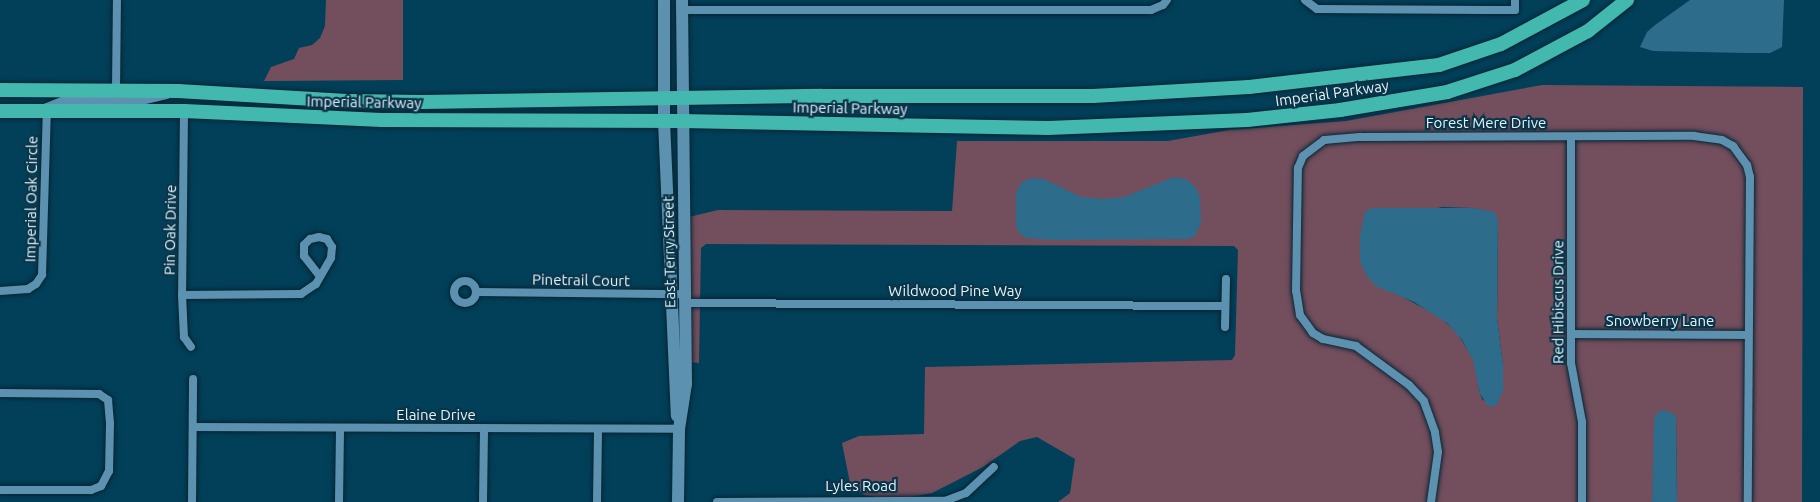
<!DOCTYPE html>
<html>
<head>
<meta charset="utf-8">
<style>
	body { margin:0 }
	#map { position:relative; width:1820px; height:502px; overflow:hidden; background:#02405a; font-family:Ubuntu,sans-serif }
	div>[style] { position:absolute }
	[style*='--x'] { left:calc(var(--x)*1px); top:calc(var(--y)*1px); width:calc(var(--w)*1px); rotate:calc(var(--a)*1deg) }
	.green>* { inset:0; background:#734e5d }
	.water>* { inset:0; background:#2e6c8c }
	.roads { filter:drop-shadow(0 0 2px #082533) drop-shadow(0 0 2px #082533) }
	.street>* { height:8px; margin:-4px; padding:0 4px; transform-origin:4px; border-radius:4px; background:#5c92af }
	.street>.ring { margin:-4px; padding:0; box-sizing:content-box; background:none; border:8px solid #5c92af; border-radius:50% }
	.secondary>* { height:12px; margin:-6px; padding:0 6px; transform-origin:6px; border-radius:6px; background:#5c92af }
	.primary>* { height:14px; margin:-7px; padding:0 7px; transform-origin:7px; border-radius:7px; background:#43b8ae }
	span { translate:-50% -50%; white-space:nowrap; text-align:center; line-height:1.15; -webkit-text-stroke:4.5px #0a3549; paint-order:stroke }
	.street-label { font-size:15px; color:#e3f4fd }
</style>
</head>
<body>
<div id="map">
	<div class="green">
		<i style="clip-path:polygon(326px 0,403px 0,403px 80px,264px 81px,271px 67px,294px 59px,299px 48px,312px 45px,320px 38px,325px 26px)"></i>
		<i style="clip-path:polygon(evenodd,1542px 85px,1803px 87px,1802px 502px,1677px 502px,1676px 416px,1653px 489px,1652px 502px,1058px 502px,1070px 493px,1075px 459px,1037px 437px,1020px 441px,983px 467px,932px 493px,893px 500px,864px 495px,850px 483px,842px 443px,859px 436px,924px 434px,925px 367px,1232px 360px,1235px 355px,1238px 250px,1234px 246px,706px 244px,701px 248px,699px 363px,691px 362px,689px 217px,718px 210px,952px 211px,957px 141px,1168px 141px,1229px 130px,1346px 121px,1542px 85px,1442px 207px,1473px 208px,1488px 212px,1498px 220px,1497px 318px,1503px 366px,1483px 401px,1480px 394px,1474px 360px,1457px 333px,1440px 317px,1384px 287px,1434px 209px,1442px 207px)"></i>
	</div>
	<div class="water">
		<i style="clip-path:polygon(1690px 0,1784px 0,1782px 47px,1770px 53px,1747px 53px,1653px 51px,1640px 47px,1647px 32px,1655px 25px)"></i>
		<i style="clip-path:polygon(1174px 177px,1186px 179px,1196px 188px,1200px 198px,1201px 223px,1195px 236px,1188px 239px,1051px 240px,1026px 238px,1020px 234px,1016px 227px,1016px 193px,1021px 183px,1032px 178px,1044px 179px,1081px 197px,1103px 199px,1124px 197px)"></i>
		<i style="clip-path:polygon(1372px 208px,1473px 208px,1494px 212px,1498px 220px,1497px 318px,1503px 366px,1503px 391px,1496px 406px,1488px 406px,1480px 394px,1473px 360px,1462px 340px,1447px 323px,1414px 302px,1376px 286px,1366px 275px,1360px 261px,1360px 236px,1365px 212px)"></i>
		<i style="clip-path:polygon(1663px 410px,1676px 415px,1677px 502px,1652px 502px,1654px 420px,1657px 413px)"></i>
	</div>
	<div class="roads">
		<div class="street">
			<i style="--x:1305;--y:0;--w:15;--a:37"></i>
			<i style="--x:1317;--y:9;--w:171;--a:0.3"></i>
			<i style="--x:1488;--y:10;--w:27;--a:0"></i>
			<i style="--x:1515;--y:10;--w:10;--a:-90"></i>
			<i style="--x:682;--y:10;--w:469;--a:0"></i>
			<i style="--x:1151;--y:10;--w:13;--a:-23"></i>
			<i style="--x:1163;--y:5;--w:6;--a:-51"></i>
			<i style="--x:116;--y:90;--w:90;--a:-89.4"></i>
			<i style="--x:184;--y:111;--w:184;--a:90.6"></i>
			<i style="--x:182;--y:295;--w:42;--a:87.3"></i>
			<i style="--x:184;--y:337;--w:12;--a:55"></i>
			<i style="--x:1571;--y:137;--w:226;--a:90"></i>
			<i style="--x:1571;--y:363;--w:60;--a:79.4"></i>
			<i style="--x:1582;--y:422;--w:80;--a:90"></i>
			<i class="ring" style="left:454px;top:281px;width:14px;height:14px"></i>
			<i style="--x:0;--y:291;--w:28;--a:-4"></i>
			<i style="--x:28;--y:289;--w:9;--a:-32"></i>
			<i style="--x:36;--y:284;--w:11;--a:-56"></i>
			<i style="--x:42;--y:275;--w:168;--a:-88.3"></i>
			<i style="--x:47;--y:107;--w:18;--a:-22"></i>
			<i style="--x:64;--y:100;--w:77;--a:0.7"></i>
			<i style="--x:141;--y:101;--w:26;--a:-13"></i>
			<i style="--x:477;--y:292;--w:208;--a:0.6"></i>
			<i style="--x:182;--y:295;--w:119;--a:-0.5"></i>
			<i style="--x:301;--y:294;--w:18;--a:-34"></i>
			<i style="--x:316;--y:284;--w:30;--a:-60"></i>
			<i style="--x:331;--y:258;--w:11;--a:-85"></i>
			<i style="--x:332;--y:247;--w:9;--a:-122"></i>
			<i style="--x:327;--y:239;--w:8;--a:-166"></i>
			<i style="--x:319;--y:237;--w:9;--a:167"></i>
			<i style="--x:310;--y:239;--w:8;--a:135"></i>
			<i style="--x:304;--y:245;--w:11;--a:90"></i>
			<i style="--x:304;--y:256;--w:24;--a:52"></i>
			<i style="--x:685;--y:303;--w:540;--a:0.32"></i>
			<i style="--x:1225;--y:327;--w:48;--a:-88.8"></i>
			<i style="--x:1571;--y:334;--w:177;--a:0.3"></i>
			<i style="--x:0;--y:393;--w:99;--a:0.6"></i>
			<i style="--x:99;--y:394;--w:11;--a:34"></i>
			<i style="--x:108;--y:400;--w:24;--a:85"></i>
			<i style="--x:110;--y:424;--w:47;--a:91.2"></i>
			<i style="--x:109;--y:471;--w:17;--a:118"></i>
			<i style="--x:101;--y:486;--w:11;--a:158"></i>
			<i style="--x:91;--y:490;--w:91;--a:180"></i>
			<i style="--x:193;--y:427;--w:486;--a:0.2"></i>
			<i style="--x:192;--y:502;--w:123;--a:-89.5"></i>
			<i style="--x:339;--y:502;--w:74;--a:-89.2"></i>
			<i style="--x:483;--y:502;--w:74;--a:-89.2"></i>
			<i style="--x:597;--y:502;--w:73;--a:-89.2"></i>
			<i style="--x:717;--y:502;--w:228;--a:-0.3"></i>
			<i style="--x:945;--y:501;--w:22;--a:-21"></i>
			<i style="--x:966;--y:493;--w:38;--a:-43"></i>
			<i style="--x:1431;--y:502;--w:50;--a:-82"></i>
			<i style="--x:1438;--y:452;--w:20;--a:-99"></i>
			<i style="--x:1435;--y:432;--w:33;--a:-110"></i>
			<i style="--x:1424;--y:401;--w:22;--a:-133"></i>
			<i style="--x:1409;--y:385;--w:66;--a:-143.7"></i>
			<i style="--x:1356;--y:346;--w:34;--a:-168"></i>
			<i style="--x:1323;--y:339;--w:12;--a:-149"></i>
			<i style="--x:1313;--y:333;--w:22;--a:-126"></i>
			<i style="--x:1300;--y:315;--w:24;--a:-99"></i>
			<i style="--x:1296;--y:291;--w:123;--a:-89.1"></i>
			<i style="--x:1298;--y:168;--w:13;--a:-67"></i>
			<i style="--x:1303;--y:156;--w:26;--a:-37"></i>
			<i style="--x:1324;--y:140;--w:36;--a:-5"></i>
			<i style="--x:1360;--y:137;--w:334;--a:-0.2"></i>
			<i style="--x:1694;--y:136;--w:28;--a:8"></i>
			<i style="--x:1722;--y:140;--w:13;--a:29"></i>
			<i style="--x:1733;--y:146;--w:24;--a:54"></i>
			<i style="--x:1747;--y:165;--w:12;--a:76"></i>
			<i style="--x:1750;--y:177;--w:325;--a:90.4"></i>
		</div>
		<div class="secondary">
			<i style="--x:664;--y:0;--w:121;--a:90"></i>
			<i style="--x:664;--y:121;--w:295;--a:87.5"></i>
			<i style="--x:678;--y:502;--w:73;--a:-89.2"></i>
			<i style="--x:679;--y:429;--w:46;--a:-81.2"></i>
			<i style="--x:686;--y:384;--w:384;--a:-90.6"></i>
		</div>
		<div class="primary">
			<i style="--x:0;--y:90;--w:178;--a:0.3"></i>
			<i style="--x:178;--y:91;--w:169;--a:3.4"></i>
			<i style="--x:347;--y:101;--w:75;--a:0.8"></i>
			<i style="--x:422;--y:102;--w:400;--a:-0.9"></i>
			<i style="--x:822;--y:96;--w:271;--a:0"></i>
			<i style="--x:1093;--y:96;--w:156;--a:-3.3"></i>
			<i style="--x:1249;--y:87;--w:191;--a:-6.6"></i>
			<i style="--x:1439;--y:65;--w:65;--a:-18.7"></i>
			<i style="--x:1501;--y:44;--w:93;--a:-28.2"></i>
			<i style="--x:0;--y:111;--w:184;--a:0"></i>
			<i style="--x:184;--y:111;--w:198;--a:2.6"></i>
			<i style="--x:382;--y:120;--w:300;--a:0.2"></i>
			<i style="--x:682;--y:121;--w:366;--a:1.1"></i>
			<i style="--x:1048;--y:128;--w:199;--a:-2.3"></i>
			<i style="--x:1247;--y:120;--w:94;--a:-6.1"></i>
			<i style="--x:1340;--y:110;--w:109;--a:-9.5"></i>
			<i style="--x:1447;--y:92;--w:71;--a:-17.9"></i>
			<i style="--x:1515;--y:70;--w:83;--a:-28.1"></i>
			<i style="--x:1588;--y:31;--w:50;--a:-38.5"></i>
		</div>
	</div>
	<div class="street-label">
		<span style="left:1332px;top:93px;rotate:-8deg">Imperial Parkway</span>
		<span style="left:364px;top:102px;rotate:1deg">Imperial Parkway</span>
		<span style="left:850px;top:108px;rotate:1deg">Imperial Parkway</span>
		<span style="left:1486px;top:123px">Forest Mere Drive</span>
		<span style="left:31px;top:199px;rotate:-89deg">Imperial Oak Circle</span>
		<span style="left:170px;top:230px;rotate:-89deg">Pin Oak Drive</span>
		<span style="left:669px;top:252px;rotate:-91deg">East Terry Street</span>
		<span style="left:581px;top:280px;rotate:1deg">Pinetrail Court</span>
		<span style="left:955px;top:291px">Wildwood Pine Way</span>
		<span style="left:1558px;top:302px;rotate:-90deg">Red Hibiscus Drive</span>
		<span style="left:1660px;top:321px">Snowberry Lane</span>
		<span style="left:436px;top:415px">Elaine Drive</span>
		<span style="left:861px;top:486px">Lyles Road</span>
	</div>
</div>
</body>
</html>
